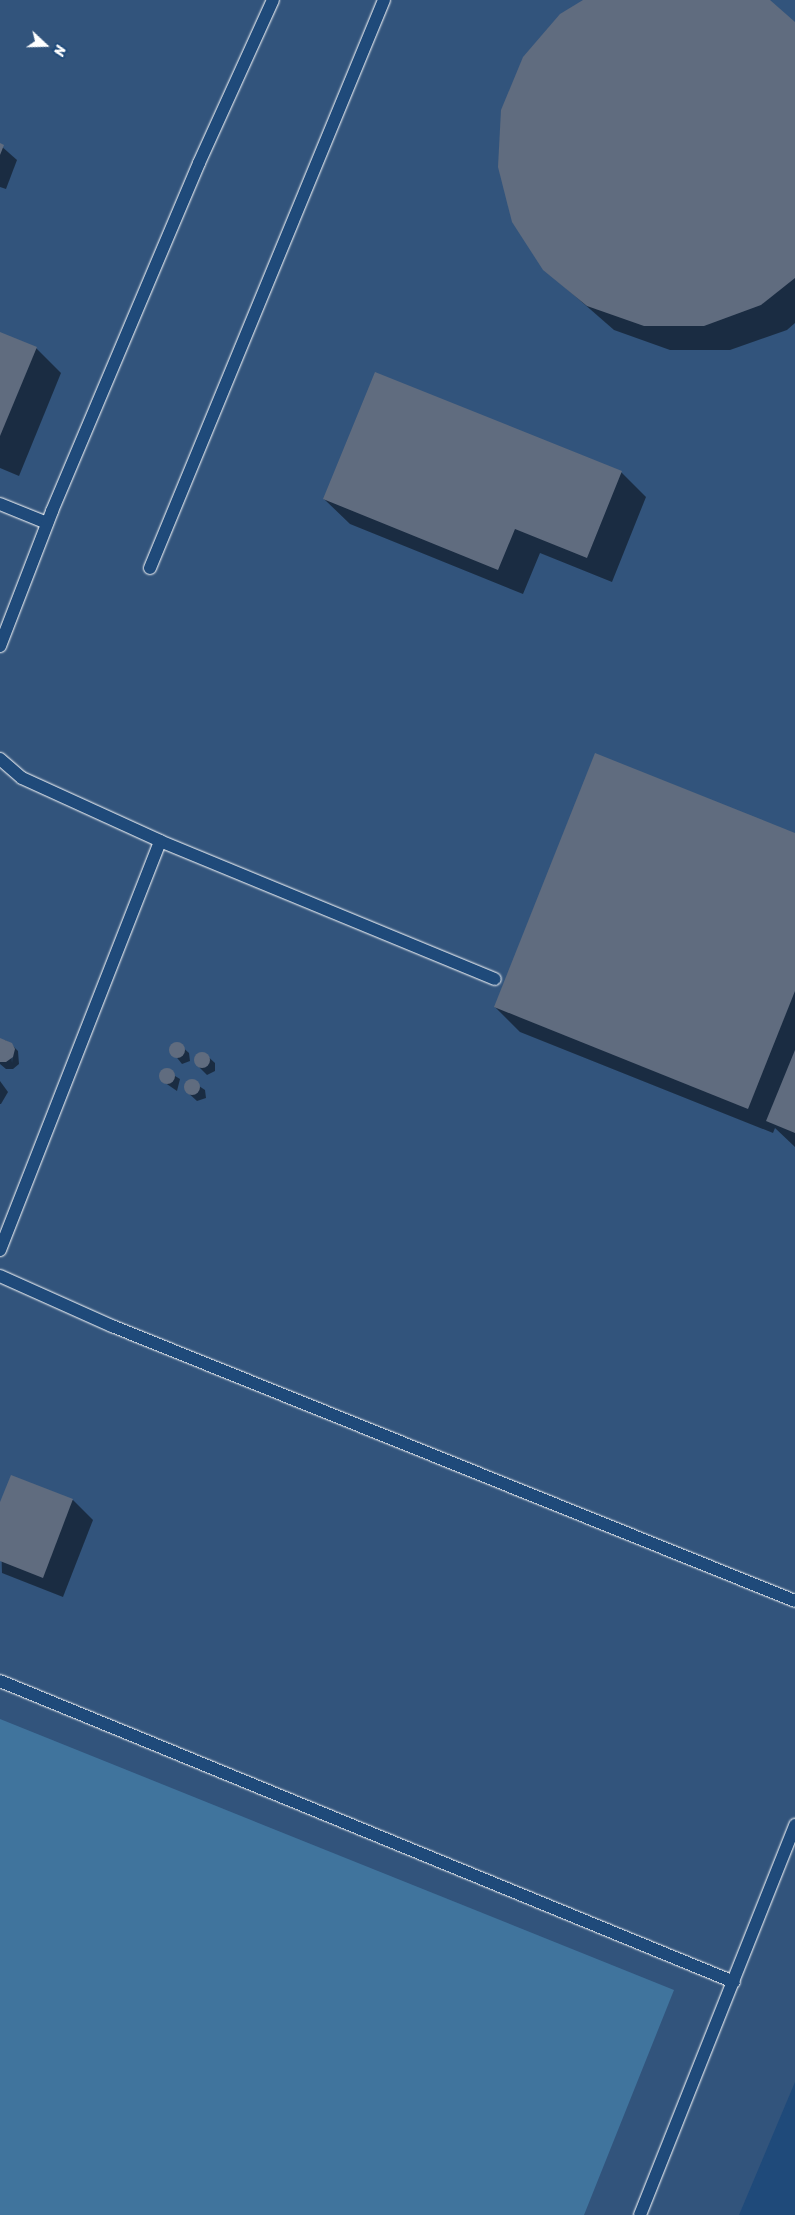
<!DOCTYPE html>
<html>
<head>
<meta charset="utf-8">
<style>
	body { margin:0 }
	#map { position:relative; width:795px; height:2215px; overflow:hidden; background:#1f4a7a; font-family:Sriracha,sans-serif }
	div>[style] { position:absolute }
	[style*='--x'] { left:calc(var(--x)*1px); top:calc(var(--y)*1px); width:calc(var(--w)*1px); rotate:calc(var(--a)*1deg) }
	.built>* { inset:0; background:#32547c }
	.water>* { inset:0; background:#40749d }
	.shadow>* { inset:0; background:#0007 }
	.building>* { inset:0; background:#606c7f }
	.round { border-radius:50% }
	.roads { filter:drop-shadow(0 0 1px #fff) drop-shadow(0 0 1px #fff) }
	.lane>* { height:12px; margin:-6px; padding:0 6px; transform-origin:6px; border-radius:6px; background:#1f4a7a }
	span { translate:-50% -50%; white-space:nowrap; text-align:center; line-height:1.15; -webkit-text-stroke:4px #1f4a7a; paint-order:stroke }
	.north { position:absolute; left:20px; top:20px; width:50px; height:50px; -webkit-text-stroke:4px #1f4a7a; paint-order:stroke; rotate:111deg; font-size:14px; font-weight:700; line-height:20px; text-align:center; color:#fff }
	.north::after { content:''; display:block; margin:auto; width:18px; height:22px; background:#fff; clip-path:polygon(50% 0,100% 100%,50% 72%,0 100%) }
</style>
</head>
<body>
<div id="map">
	<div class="built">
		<i style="clip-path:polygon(0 0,795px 0,795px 2082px,739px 2215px,0 2215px)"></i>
	</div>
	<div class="water">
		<i style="clip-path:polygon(0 1719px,674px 1990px,584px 2215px,0 2215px)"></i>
	</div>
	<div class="shadow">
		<i style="clip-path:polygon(585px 0,767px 0,795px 24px,795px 323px,787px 330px,730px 350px,670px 350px,614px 330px,544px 269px)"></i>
		<i style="clip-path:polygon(0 145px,17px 160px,6px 189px,0 187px)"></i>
		<i style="clip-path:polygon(0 333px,36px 348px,61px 373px,19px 476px,0 468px)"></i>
		<i style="clip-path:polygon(621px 472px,646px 497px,612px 582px,540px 553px,523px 594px,350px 524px,324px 499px)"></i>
		<i style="clip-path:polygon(795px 834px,795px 1147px,775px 1128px,773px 1133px,520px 1032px,495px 1007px)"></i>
		<i style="clip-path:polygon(5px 1040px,11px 1044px,12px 1063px,13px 1046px,18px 1051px,19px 1064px,13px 1069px,6px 1069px,0 1064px,0 1041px)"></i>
		<i style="clip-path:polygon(179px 1044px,189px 1053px,190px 1061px,182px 1064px,170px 1049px)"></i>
		<i style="clip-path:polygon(204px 1053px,215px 1063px,215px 1071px,207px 1075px,196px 1064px,196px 1056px)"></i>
		<i style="clip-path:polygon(165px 1070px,180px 1079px,177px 1091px,161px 1080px,160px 1076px)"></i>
		<i style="clip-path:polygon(190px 1080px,205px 1090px,206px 1098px,197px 1101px,186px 1091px)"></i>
		<i style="clip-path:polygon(0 1081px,8px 1092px,1px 1104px,0 1104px)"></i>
		<i style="clip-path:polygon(73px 1500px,93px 1520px,63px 1597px,2px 1573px,0 1506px)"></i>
	</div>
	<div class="building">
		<i style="clip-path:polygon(583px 0,770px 0,795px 22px,795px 278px,761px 305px,704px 326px,644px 326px,587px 306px,543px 270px,512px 222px,498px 167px,501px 110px,523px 57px,560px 14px)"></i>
		<i style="clip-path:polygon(0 143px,4px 145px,0 155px)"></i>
		<i style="clip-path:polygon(0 332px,37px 347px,0 436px)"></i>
		<i style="clip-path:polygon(375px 372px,622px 471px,587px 558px,515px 529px,498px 570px,323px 499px)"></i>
		<i style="clip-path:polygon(595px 753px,795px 833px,795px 991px,748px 1109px,494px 1007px)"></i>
		<i style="clip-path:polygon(0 1038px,12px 1043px,15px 1049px,13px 1057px,6px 1062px,0 1062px)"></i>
		<i class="round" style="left:169px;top:1042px;width:16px;height:16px"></i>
		<i style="clip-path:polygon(795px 1050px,795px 1133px,766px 1121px)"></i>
		<i class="round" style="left:194px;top:1052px;width:16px;height:16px"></i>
		<i class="round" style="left:159px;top:1068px;width:16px;height:16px"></i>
		<i class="round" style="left:184px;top:1079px;width:16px;height:16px"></i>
		<i style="clip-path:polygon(11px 1475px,73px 1499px,43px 1578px,0 1561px,0 1502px)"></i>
	</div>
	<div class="roads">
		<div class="lane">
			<i style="--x:0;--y:504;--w:51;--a:22"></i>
			<i style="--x:150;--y:568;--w:614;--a:-67.61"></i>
			<i style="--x:0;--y:646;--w:145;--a:-68.9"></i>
			<i style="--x:52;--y:511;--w:378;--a:-67.1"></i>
			<i style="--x:199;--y:163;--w:179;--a:-65.6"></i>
			<i style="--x:0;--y:759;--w:29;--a:41"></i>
			<i style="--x:22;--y:778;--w:152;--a:24.5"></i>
			<i style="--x:160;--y:841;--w:362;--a:22.4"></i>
			<i style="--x:0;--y:1250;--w:439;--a:-68.6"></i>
			<i style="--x:0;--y:1276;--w:123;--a:24.1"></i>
			<i style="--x:112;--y:1326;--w:736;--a:21.93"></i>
			<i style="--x:0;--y:1681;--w:793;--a:22.3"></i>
			<i style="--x:640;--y:2215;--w:420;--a:-68.3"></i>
		</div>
	</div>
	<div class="north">N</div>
</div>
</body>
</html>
